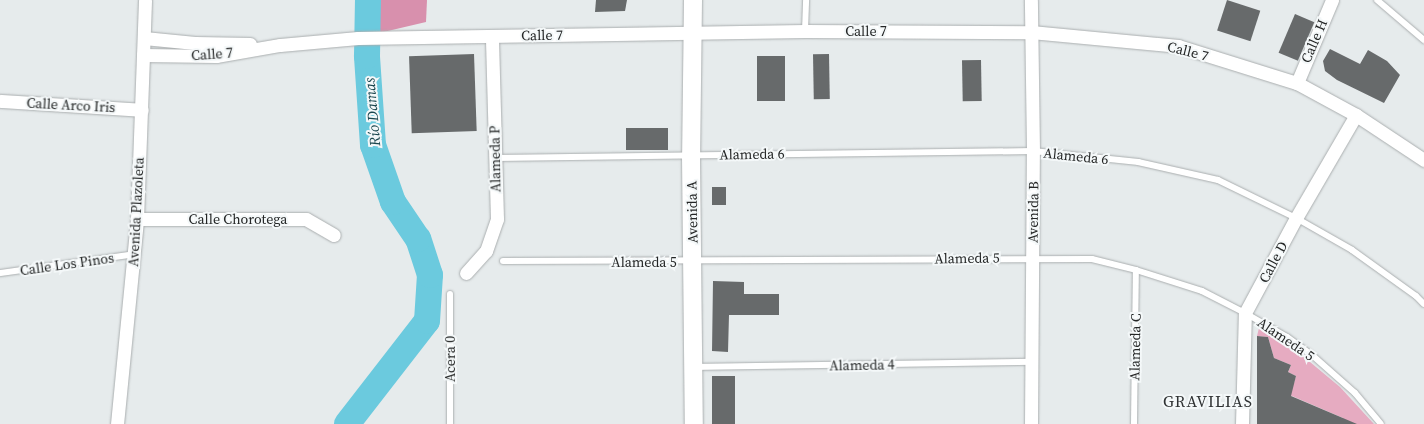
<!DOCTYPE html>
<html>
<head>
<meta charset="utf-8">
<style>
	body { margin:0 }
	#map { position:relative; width:1424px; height:424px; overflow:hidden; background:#e6ebec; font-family:"Source Serif 4",serif }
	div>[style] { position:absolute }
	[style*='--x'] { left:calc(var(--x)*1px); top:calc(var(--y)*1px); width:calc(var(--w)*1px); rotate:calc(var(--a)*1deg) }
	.green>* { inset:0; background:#e6abc1 }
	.forest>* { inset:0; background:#d890ad }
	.river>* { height:26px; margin:-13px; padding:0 13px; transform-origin:13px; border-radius:13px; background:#6bcade }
	.building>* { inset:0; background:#676a6b; transform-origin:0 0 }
	.roads { filter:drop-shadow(0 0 1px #aaaeaf) drop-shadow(0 0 1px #aaaeaf) }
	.lane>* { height:6px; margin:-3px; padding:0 3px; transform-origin:3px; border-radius:3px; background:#fff }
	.street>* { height:13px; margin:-6.5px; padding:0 6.5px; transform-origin:6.5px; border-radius:6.5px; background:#fff }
	.secondary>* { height:18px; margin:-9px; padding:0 9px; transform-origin:9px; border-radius:9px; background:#fff }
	span { translate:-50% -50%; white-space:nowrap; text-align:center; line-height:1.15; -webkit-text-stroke:4px #f4f8f9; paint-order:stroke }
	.street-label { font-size:14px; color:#242626 }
	.water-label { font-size:15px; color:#1b474f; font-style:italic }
	.quarter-label { font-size:16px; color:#2f3233; letter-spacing:1px }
</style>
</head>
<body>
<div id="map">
	<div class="green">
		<i style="clip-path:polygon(1259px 328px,1304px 357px,1340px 387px,1374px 424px,1341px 424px,1343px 418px,1285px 393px,1290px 382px,1294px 383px,1296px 376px,1288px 372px,1291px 365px,1274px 358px,1268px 337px,1257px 336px)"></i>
	</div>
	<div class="forest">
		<i style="clip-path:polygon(359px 0,427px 0,426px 22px,358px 38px)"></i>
	</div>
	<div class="river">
		<i style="--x:347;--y:424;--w:130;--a:-52.2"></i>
		<i style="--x:427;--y:321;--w:46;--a:-86.3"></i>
		<i style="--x:430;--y:275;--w:38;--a:-108"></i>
		<i style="--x:418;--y:239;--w:45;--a:-124"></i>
		<i style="--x:393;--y:202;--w:60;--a:-109.3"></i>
		<i style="--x:373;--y:145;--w:89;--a:-93.9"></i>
		<i style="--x:367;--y:56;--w:56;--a:-89"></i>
	</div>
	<div class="building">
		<i style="clip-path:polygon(596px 0,627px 0,625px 11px,595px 12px)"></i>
		<i style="left:1227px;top:0;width:35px;height:32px;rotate:18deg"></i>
		<i style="left:1295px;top:14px;width:21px;height:42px;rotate:23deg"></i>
		<i style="clip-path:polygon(1330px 49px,1360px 64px,1368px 50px,1387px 61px,1400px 75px,1384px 103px,1337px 80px,1325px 71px,1323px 61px)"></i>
		<i style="left:474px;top:54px;width:77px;height:65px;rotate:88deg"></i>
		<i style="left:829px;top:54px;width:45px;height:16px;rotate:89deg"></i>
		<i style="left:757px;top:56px;width:28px;height:45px"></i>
		<i style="left:981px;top:60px;width:41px;height:19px;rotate:89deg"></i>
		<i style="left:626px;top:128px;width:42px;height:22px"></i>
		<i style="left:712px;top:187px;width:14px;height:18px"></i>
		<i style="clip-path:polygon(713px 281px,744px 282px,744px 294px,779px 294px,779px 315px,729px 315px,728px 352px,712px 351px)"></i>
		<i style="clip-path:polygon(1257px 336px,1268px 337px,1274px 358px,1291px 365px,1288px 372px,1296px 376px,1291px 396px,1357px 424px,1257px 424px)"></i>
		<i style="left:712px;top:376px;width:23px;height:48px"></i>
	</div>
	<div class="roads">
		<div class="lane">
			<i style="--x:1377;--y:0;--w:62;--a:40.4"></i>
			<i style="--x:805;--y:31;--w:31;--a:-88"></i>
			<i style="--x:496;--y:158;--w:537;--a:-0.75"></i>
			<i style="--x:1033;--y:151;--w:106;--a:6"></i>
			<i style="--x:1138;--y:162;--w:82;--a:12.7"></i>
			<i style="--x:1218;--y:180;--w:87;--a:26"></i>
			<i style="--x:1296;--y:218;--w:64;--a:29.7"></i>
			<i style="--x:1352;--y:250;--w:79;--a:35.7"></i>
			<i style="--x:1416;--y:296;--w:11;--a:45"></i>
			<i style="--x:503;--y:261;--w:589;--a:-0.19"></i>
			<i style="--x:1092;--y:259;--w:45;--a:14"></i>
			<i style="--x:1136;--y:270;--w:69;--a:17.7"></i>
			<i style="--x:1202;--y:291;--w:48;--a:27.1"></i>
			<i style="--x:1245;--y:313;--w:48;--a:29.7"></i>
			<i style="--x:1287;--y:337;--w:31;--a:36"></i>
			<i style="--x:1312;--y:355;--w:57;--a:41.5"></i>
			<i style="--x:1355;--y:393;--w:40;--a:50"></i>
			<i style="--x:0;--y:273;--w:136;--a:-8"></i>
			<i style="--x:694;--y:367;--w:337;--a:-0.9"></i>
			<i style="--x:450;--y:424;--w:130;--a:-90"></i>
			<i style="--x:1134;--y:424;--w:154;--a:-89.3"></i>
		</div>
		<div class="street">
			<i style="--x:144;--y:38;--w:51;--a:5.6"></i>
			<i style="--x:195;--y:43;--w:55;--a:1"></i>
			<i style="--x:143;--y:55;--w:73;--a:0.8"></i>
			<i style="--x:216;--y:56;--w:65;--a:-9.8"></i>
			<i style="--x:280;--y:45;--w:78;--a:-5.1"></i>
			<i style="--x:358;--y:38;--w:447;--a:-0.9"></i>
			<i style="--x:805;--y:31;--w:226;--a:0.3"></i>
			<i style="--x:1031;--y:32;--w:148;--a:5.4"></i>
			<i style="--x:1178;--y:46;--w:125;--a:17.3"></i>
			<i style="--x:1297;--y:83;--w:67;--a:28.5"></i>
			<i style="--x:1356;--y:115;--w:82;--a:33.5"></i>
			<i style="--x:1297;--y:83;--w:90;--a:-67.1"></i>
			<i style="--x:0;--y:101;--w:142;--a:3.6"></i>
			<i style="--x:137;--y:219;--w:169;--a:0"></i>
			<i style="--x:306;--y:219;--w:32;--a:30"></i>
			<i style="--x:466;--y:273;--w:30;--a:-48"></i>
			<i style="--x:486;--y:251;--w:34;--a:-71"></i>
			<i style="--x:497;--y:219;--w:183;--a:-91.6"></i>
			<i style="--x:117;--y:424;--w:206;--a:-84.4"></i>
			<i style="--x:137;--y:219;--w:219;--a:-87.9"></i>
			<i style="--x:1031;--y:424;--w:273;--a:-89.6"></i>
			<i style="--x:1033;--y:151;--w:151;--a:-90.8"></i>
			<i style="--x:1242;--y:424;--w:111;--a:-88.5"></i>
			<i style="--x:1245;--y:313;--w:108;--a:-61.8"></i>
			<i style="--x:1296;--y:218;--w:119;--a:-59.8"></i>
		</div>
		<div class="secondary">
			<i style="--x:693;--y:0;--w:156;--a:90.7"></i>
			<i style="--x:691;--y:156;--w:268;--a:89.4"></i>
		</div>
	</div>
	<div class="street-label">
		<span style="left:866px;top:31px">Calle 7</span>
		<span style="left:542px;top:35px;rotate:-1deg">Calle 7</span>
		<span style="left:1314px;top:41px;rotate:-67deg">Calle H</span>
		<span style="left:1188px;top:51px;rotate:14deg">Calle 7</span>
		<span style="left:212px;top:54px;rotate:-4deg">Calle 7</span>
		<span style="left:71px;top:105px;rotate:3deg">Calle Arco Iris</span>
		<span style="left:752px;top:154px;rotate:-1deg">Alameda 6</span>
		<span style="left:1076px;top:156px;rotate:6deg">Alameda 6</span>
		<span style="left:495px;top:159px;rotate:-91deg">Alameda P</span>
		<span style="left:136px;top:212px;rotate:-87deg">Avenida Plazoleta</span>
		<span style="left:692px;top:212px;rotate:-91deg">Avenida A</span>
		<span style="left:1033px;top:212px;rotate:-89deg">Avenida B</span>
		<span style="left:238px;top:219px">Calle Chorotega</span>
		<span style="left:967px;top:258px;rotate:-1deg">Alameda 5</span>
		<span style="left:644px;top:262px">Alameda 5</span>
		<span style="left:1273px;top:262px;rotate:-62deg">Calle D</span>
		<span style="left:67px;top:264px;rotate:-8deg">Calle Los Pinos</span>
		<span style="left:1286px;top:339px;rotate:34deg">Alameda 5</span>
		<span style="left:1135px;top:347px;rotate:-89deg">Alameda C</span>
		<span style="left:450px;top:359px;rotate:-90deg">Acera 0</span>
		<span style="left:862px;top:365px;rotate:-1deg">Alameda 4</span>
	</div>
	<div class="water-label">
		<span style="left:372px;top:112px;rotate:-95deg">Río Damas</span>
	</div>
	<div class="quarter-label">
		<span style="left:1208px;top:401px">GRAVILIAS</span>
	</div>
</div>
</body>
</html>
